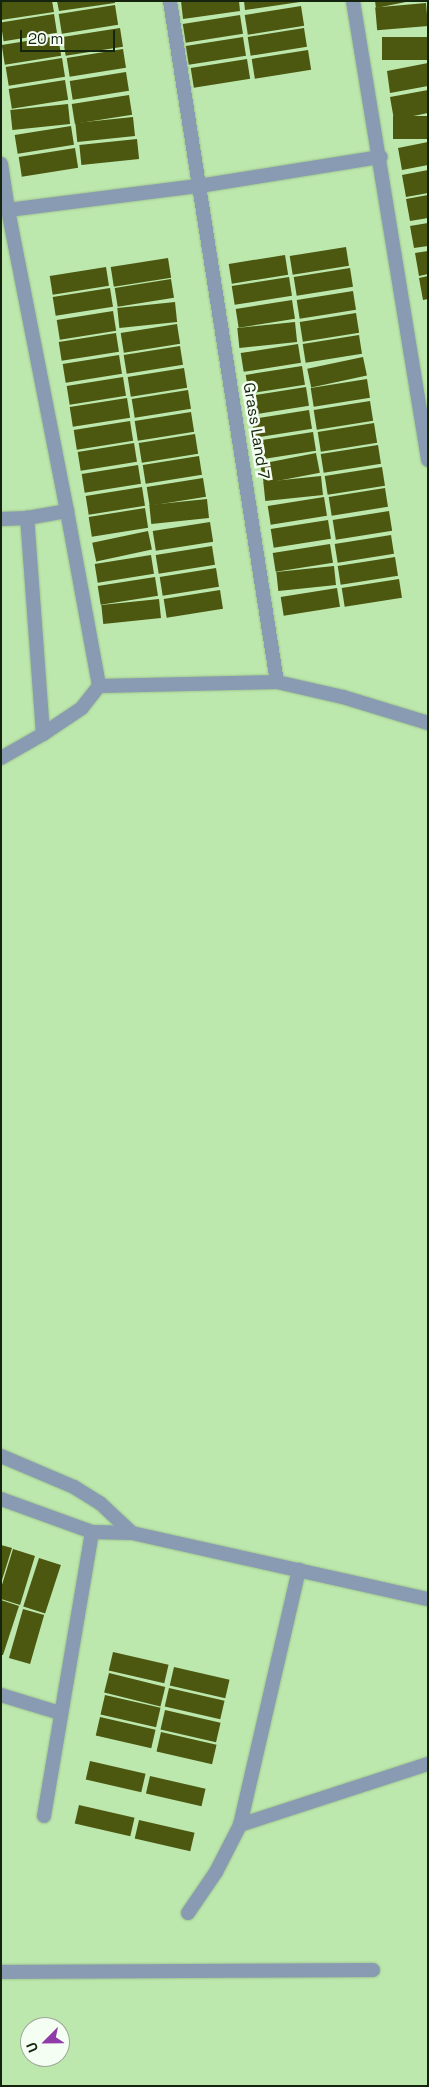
<!DOCTYPE html>
<html>
<head>
<meta charset="utf-8">
<style>
	body { margin:0 }
	#map { position:relative; width:429px; height:2087px; overflow:hidden; background:#bde8ad; font-family:"Space Grotesk",sans-serif }
	div>[style] { position:absolute }
	[style*='--x'] { left:calc(var(--x)*1px); top:calc(var(--y)*1px); width:calc(var(--w)*1px); rotate:calc(var(--a)*1deg) }
	.building>* { inset:0; background:#4c5710; transform-origin:0 0 }
	.roads { filter:drop-shadow(0 0 1px #9fc590) drop-shadow(0 0 1px #9fc590) }
	.minor>* { height:14px; margin:-7px; padding:0 7px; transform-origin:7px; border-radius:7px; background:#899ab3 }
	span { translate:-50% -50%; white-space:nowrap; text-align:center; line-height:1.15; -webkit-text-stroke:5px #f5fef2; paint-order:stroke }
	.street-label { font-size:16px; color:#14240e }
	.frame { position:absolute; inset:0; border:2px solid #14240e; pointer-events:none }
	.north { position:absolute; left:20px; top:2017px; width:50px; height:50px; box-sizing:border-box; background:#f5fef2; border:1px solid #9ba797; border-radius:50%; rotate:247deg; font-size:14px; font-weight:700; line-height:20px; text-align:center; color:#14240e }
	.north::after { content:''; display:block; margin:auto; width:18px; height:22px; background:#8f3ba8; clip-path:polygon(50% 0,100% 100%,50% 72%,0 100%) }
	.scale { position:absolute; left:20px; top:30px; width:95px; height:22px; box-sizing:border-box; border:2px solid #14240e; border-top:0; padding-left:6px; font-size:15px; line-height:18px; white-space:nowrap; color:#14240e; -webkit-text-stroke:4px #f5fef2; paint-order:stroke }
</style>
</head>
<body>
<div id="map">
	<div class="building">
		<i style="clip-path:polygon(1px 1px,52px 1px,54px 12px,1px 20px)"></i>
		<i style="clip-path:polygon(57px 1px,115px 1px,115px 3px,59px 11px)"></i>
		<i style="clip-path:polygon(181px 1px,239px 1px,240px 11px,183px 19px)"></i>
		<i style="clip-path:polygon(244px 1px,300px 1px,300px 2px,245px 10px)"></i>
		<i style="clip-path:polygon(375px 1px,406px 1px,406px 2px,376px 8px)"></i>
		<i style="left:426px;top:3px;width:23px;height:51px;rotate:85deg"></i>
		<i style="left:115px;top:5px;width:20px;height:57px;rotate:81deg"></i>
		<i style="left:301px;top:6px;width:20px;height:57px;rotate:81deg"></i>
		<i style="left:54px;top:14px;width:19px;height:54px;rotate:81deg"></i>
		<i style="left:240px;top:15px;width:19px;height:58px;rotate:81deg"></i>
		<i style="left:120px;top:28px;width:19px;height:58px;rotate:81deg"></i>
		<i style="left:304px;top:28px;width:19px;height:57px;rotate:81deg"></i>
		<i style="left:58px;top:36px;width:20px;height:57px;rotate:81deg"></i>
		<i style="left:243px;top:37px;width:19px;height:58px;rotate:81deg"></i>
		<i style="left:428px;top:37px;width:23px;height:46px;rotate:90deg"></i>
		<i style="left:123px;top:49px;width:19px;height:57px;rotate:81deg"></i>
		<i style="left:308px;top:50px;width:20px;height:57px;rotate:81deg"></i>
		<i style="left:62px;top:58px;width:19px;height:57px;rotate:81deg"></i>
		<i style="left:247px;top:59px;width:20px;height:57px;rotate:81deg"></i>
		<i style="clip-path:polygon(428px 63px,428px 86px,390px 93px,387px 71px)"></i>
		<i style="left:126px;top:72px;width:19px;height:57px;rotate:81deg"></i>
		<i style="left:65px;top:80px;width:20px;height:57px;rotate:81deg"></i>
		<i style="clip-path:polygon(428px 90px,428px 113px,394px 120px,390px 97px)"></i>
		<i style="left:129px;top:95px;width:20px;height:58px;rotate:81deg"></i>
		<i style="left:68px;top:104px;width:20px;height:58px;rotate:84deg"></i>
		<i style="left:428px;top:116px;width:23px;height:35px;rotate:90deg"></i>
		<i style="left:133px;top:117px;width:19px;height:58px;rotate:84deg"></i>
		<i style="left:71px;top:126px;width:19px;height:57px;rotate:81deg"></i>
		<i style="left:137px;top:139px;width:20px;height:58px;rotate:84deg"></i>
		<i style="clip-path:polygon(428px 142px,428px 165px,402px 170px,398px 148px)"></i>
		<i style="left:75px;top:148px;width:20px;height:57px;rotate:81deg"></i>
		<i style="clip-path:polygon(428px 170px,428px 193px,406px 197px,402px 175px)"></i>
		<i style="clip-path:polygon(428px 195px,428px 218px,410px 221px,406px 199px)"></i>
		<i style="clip-path:polygon(428px 223px,428px 246px,414px 248px,410px 226px)"></i>
		<i style="left:346px;top:247px;width:19px;height:57px;rotate:81deg"></i>
		<i style="clip-path:polygon(428px 251px,428px 274px,419px 276px,415px 253px)"></i>
		<i style="left:285px;top:255px;width:20px;height:57px;rotate:81deg"></i>
		<i style="left:168px;top:258px;width:20px;height:58px;rotate:81deg"></i>
		<i style="left:106px;top:267px;width:19px;height:57px;rotate:81deg"></i>
		<i style="left:350px;top:268px;width:19px;height:57px;rotate:81deg"></i>
		<i style="clip-path:polygon(428px 276px,428px 299px,423px 300px,419px 278px)"></i>
		<i style="left:289px;top:277px;width:19px;height:58px;rotate:81deg"></i>
		<i style="left:171px;top:279px;width:19px;height:57px;rotate:81deg"></i>
		<i style="left:110px;top:288px;width:19px;height:58px;rotate:81deg"></i>
		<i style="left:353px;top:291px;width:19px;height:57px;rotate:81deg"></i>
		<i style="left:292px;top:300px;width:19px;height:57px;rotate:81deg"></i>
		<i style="left:175px;top:302px;width:20px;height:58px;rotate:84deg"></i>
		<i style="left:113px;top:311px;width:20px;height:57px;rotate:81deg"></i>
		<i style="left:356px;top:313px;width:20px;height:57px;rotate:81deg"></i>
		<i style="left:295px;top:322px;width:20px;height:58px;rotate:84deg"></i>
		<i style="left:177px;top:324px;width:20px;height:57px;rotate:81deg"></i>
		<i style="left:116px;top:333px;width:19px;height:58px;rotate:81deg"></i>
		<i style="left:359px;top:335px;width:19px;height:57px;rotate:81deg"></i>
		<i style="left:298px;top:344px;width:19px;height:58px;rotate:81deg"></i>
		<i style="left:180px;top:346px;width:19px;height:57px;rotate:81deg"></i>
		<i style="left:119px;top:355px;width:19px;height:57px;rotate:81deg"></i>
		<i style="left:363px;top:357px;width:19px;height:57px;rotate:78deg"></i>
		<i style="left:302px;top:366px;width:19px;height:57px;rotate:81deg"></i>
		<i style="left:184px;top:368px;width:20px;height:57px;rotate:81deg"></i>
		<i style="left:123px;top:377px;width:19px;height:57px;rotate:81deg"></i>
		<i style="left:367px;top:379px;width:19px;height:57px;rotate:81deg"></i>
		<i style="left:306px;top:387px;width:19px;height:57px;rotate:81deg"></i>
		<i style="left:188px;top:390px;width:19px;height:57px;rotate:81deg"></i>
		<i style="left:127px;top:398px;width:20px;height:58px;rotate:81deg"></i>
		<i style="left:370px;top:401px;width:20px;height:57px;rotate:81deg"></i>
		<i style="left:309px;top:410px;width:19px;height:58px;rotate:81deg"></i>
		<i style="left:191px;top:412px;width:20px;height:57px;rotate:81deg"></i>
		<i style="left:130px;top:421px;width:20px;height:57px;rotate:81deg"></i>
		<i style="left:374px;top:423px;width:20px;height:57px;rotate:81deg"></i>
		<i style="left:313px;top:432px;width:19px;height:58px;rotate:81deg"></i>
		<i style="left:195px;top:434px;width:20px;height:57px;rotate:81deg"></i>
		<i style="left:134px;top:443px;width:19px;height:57px;rotate:81deg"></i>
		<i style="left:378px;top:445px;width:19px;height:58px;rotate:81deg"></i>
		<i style="left:316px;top:453px;width:20px;height:57px;rotate:79deg"></i>
		<i style="left:199px;top:456px;width:19px;height:57px;rotate:81deg"></i>
		<i style="left:138px;top:465px;width:19px;height:57px;rotate:81deg"></i>
		<i style="left:382px;top:467px;width:19px;height:58px;rotate:81deg"></i>
		<i style="left:321px;top:476px;width:19px;height:58px;rotate:84deg"></i>
		<i style="left:203px;top:478px;width:19px;height:57px;rotate:81deg"></i>
		<i style="left:142px;top:487px;width:19px;height:57px;rotate:81deg"></i>
		<i style="left:385px;top:488px;width:19px;height:57px;rotate:81deg"></i>
		<i style="left:324px;top:497px;width:19px;height:57px;rotate:81deg"></i>
		<i style="left:207px;top:499px;width:19px;height:58px;rotate:84deg"></i>
		<i style="left:145px;top:508px;width:20px;height:57px;rotate:81deg"></i>
		<i style="left:389px;top:511px;width:20px;height:57px;rotate:81deg"></i>
		<i style="left:328px;top:520px;width:19px;height:58px;rotate:81deg"></i>
		<i style="left:210px;top:522px;width:20px;height:58px;rotate:81deg"></i>
		<i style="left:148px;top:531px;width:19px;height:57px;rotate:78deg"></i>
		<i style="left:391px;top:535px;width:19px;height:57px;rotate:81deg"></i>
		<i style="left:330px;top:544px;width:19px;height:58px;rotate:81deg"></i>
		<i style="left:212px;top:546px;width:19px;height:57px;rotate:81deg"></i>
		<i style="left:151px;top:555px;width:19px;height:57px;rotate:81deg"></i>
		<i style="left:395px;top:557px;width:19px;height:58px;rotate:81deg"></i>
		<i style="left:334px;top:566px;width:19px;height:58px;rotate:84deg"></i>
		<i style="left:216px;top:568px;width:19px;height:57px;rotate:81deg"></i>
		<i style="left:155px;top:577px;width:19px;height:58px;rotate:81deg"></i>
		<i style="left:399px;top:579px;width:19px;height:58px;rotate:81deg"></i>
		<i style="left:337px;top:588px;width:19px;height:57px;rotate:81deg"></i>
		<i style="left:220px;top:590px;width:19px;height:57px;rotate:81deg"></i>
		<i style="left:159px;top:599px;width:19px;height:58px;rotate:84deg"></i>
		<i style="clip-path:polygon(1px 1545px,12px 1548px,2px 1580px,1px 1580px)"></i>
		<i style="clip-path:polygon(13px 1549px,35px 1556px,20px 1605px,1px 1599px,1px 1588px)"></i>
		<i style="left:39px;top:1558px;width:23px;height:51px;rotate:18deg"></i>
		<i style="clip-path:polygon(1px 1600px,19px 1606px,3px 1655px,1px 1655px)"></i>
		<i style="left:23px;top:1609px;width:22px;height:51px;rotate:16deg"></i>
		<i style="left:113px;top:1652px;width:57px;height:19px;rotate:13deg"></i>
		<i style="left:174px;top:1667px;width:57px;height:19px;rotate:13deg"></i>
		<i style="left:109px;top:1673px;width:58px;height:20px;rotate:14deg"></i>
		<i style="left:169px;top:1688px;width:57px;height:19px;rotate:13deg"></i>
		<i style="left:105px;top:1695px;width:57px;height:20px;rotate:13deg"></i>
		<i style="left:165px;top:1710px;width:57px;height:20px;rotate:13deg"></i>
		<i style="left:100px;top:1717px;width:57px;height:19px;rotate:13deg"></i>
		<i style="left:161px;top:1732px;width:57px;height:20px;rotate:13deg"></i>
		<i style="left:90px;top:1761px;width:57px;height:19px;rotate:13deg"></i>
		<i style="left:150px;top:1776px;width:57px;height:18px;rotate:13deg"></i>
		<i style="left:79px;top:1805px;width:57px;height:19px;rotate:13deg"></i>
		<i style="left:139px;top:1820px;width:57px;height:19px;rotate:13deg"></i>
	</div>
	<div class="roads">
		<div class="minor">
			<i style="--x:170;--y:1;--w:689;--a:81.07"></i>
			<i style="--x:353;--y:1;--w:465;--a:80.7"></i>
			<i style="--x:1;--y:164;--w:47;--a:81.3"></i>
			<i style="--x:8;--y:210;--w:307;--a:78.9"></i>
			<i style="--x:67;--y:511;--w:178;--a:79.6"></i>
			<i style="--x:99;--y:686;--w:28;--a:128"></i>
			<i style="--x:82;--y:708;--w:47;--a:146.3"></i>
			<i style="--x:43;--y:734;--w:217;--a:-94.2"></i>
			<i style="--x:27;--y:518;--w:41;--a:-9.9"></i>
			<i style="--x:8;--y:210;--w:193;--a:-7.2"></i>
			<i style="--x:199;--y:186;--w:184;--a:-9.1"></i>
			<i style="--x:1;--y:519;--w:26;--a:-2"></i>
			<i style="--x:99;--y:686;--w:178;--a:-1.3"></i>
			<i style="--x:277;--y:682;--w:68;--a:12.8"></i>
			<i style="--x:343;--y:697;--w:89;--a:17"></i>
			<i style="--x:1;--y:758;--w:48;--a:-29.7"></i>
			<i style="--x:1;--y:1456;--w:79;--a:23"></i>
			<i style="--x:74;--y:1487;--w:31;--a:32"></i>
			<i style="--x:100;--y:1503;--w:44;--a:43.2"></i>
			<i style="--x:1;--y:1499;--w:97;--a:19.9"></i>
			<i style="--x:92;--y:1532;--w:40;--a:1.4"></i>
			<i style="--x:132;--y:1533;--w:303;--a:12.6"></i>
			<i style="--x:1;--y:1695;--w:62;--a:17"></i>
			<i style="--x:44;--y:1816;--w:288;--a:-80.4"></i>
			<i style="--x:240;--y:1825;--w:198;--a:-18"></i>
			<i style="--x:188;--y:1913;--w:50;--a:-55.7"></i>
			<i style="--x:216;--y:1872;--w:53;--a:-62.9"></i>
			<i style="--x:240;--y:1825;--w:262;--a:-77"></i>
			<i style="--x:1;--y:1972;--w:372;--a:-0.3"></i>
		</div>
	</div>
	<div class="street-label">
		<span style="left:256px;top:431px;rotate:81deg">Grass Land 7</span>
	</div>
	<div class="frame"></div>
	<div class="north">U</div>
	<div class="scale">20 m</div>
</div>
</body>
</html>
